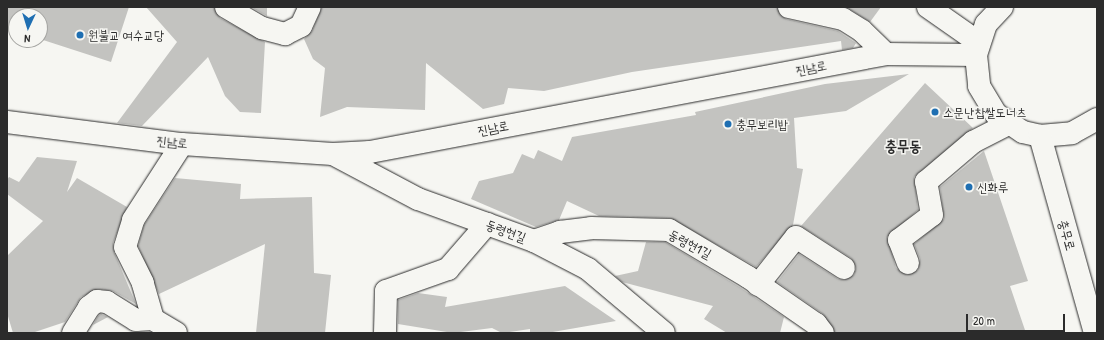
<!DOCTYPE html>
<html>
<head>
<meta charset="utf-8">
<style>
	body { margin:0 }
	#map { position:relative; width:1104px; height:340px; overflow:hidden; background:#f6f6f2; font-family:"Patrick Hand","Poor Story",sans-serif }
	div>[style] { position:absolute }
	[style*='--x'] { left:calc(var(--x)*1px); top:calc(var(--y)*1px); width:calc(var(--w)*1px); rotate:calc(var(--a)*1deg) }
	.building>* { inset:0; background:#c3c3c0 }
	.roads { filter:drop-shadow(0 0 1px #2b2b2b) drop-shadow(0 0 1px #2b2b2b) }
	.minor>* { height:22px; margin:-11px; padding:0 11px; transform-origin:11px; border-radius:11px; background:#f6f6f2 }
	.dots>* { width:11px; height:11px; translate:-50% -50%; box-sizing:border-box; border:2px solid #f6f6f2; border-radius:50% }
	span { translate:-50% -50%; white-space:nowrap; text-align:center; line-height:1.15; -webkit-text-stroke:3px #f6f6f2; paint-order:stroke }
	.poi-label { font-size:13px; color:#2b2b2b }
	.left { translate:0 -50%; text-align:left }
	.street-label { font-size:13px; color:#2b2b2b }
	.quarter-label { font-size:15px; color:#2b2b2b; font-weight:700 }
	.frame { position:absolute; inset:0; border:8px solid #2b2b2b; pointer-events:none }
	.north { position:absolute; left:8px; top:8px; width:40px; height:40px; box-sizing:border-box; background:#f6f6f2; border:1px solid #a5a5a2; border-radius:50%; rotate:184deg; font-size:11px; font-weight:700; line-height:16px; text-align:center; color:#2b2b2b }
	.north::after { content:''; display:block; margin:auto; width:14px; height:18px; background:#1f6fb2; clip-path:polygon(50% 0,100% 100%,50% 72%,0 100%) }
	.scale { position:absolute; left:966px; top:314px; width:99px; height:18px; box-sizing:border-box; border:2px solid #2b2b2b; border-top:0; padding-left:5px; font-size:12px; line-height:14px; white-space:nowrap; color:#2b2b2b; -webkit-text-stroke:3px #f6f6f2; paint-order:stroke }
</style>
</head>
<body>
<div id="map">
	<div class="building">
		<i style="clip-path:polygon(7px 7px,129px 7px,111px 62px,40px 39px,40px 16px,16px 16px,16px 31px,7px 28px)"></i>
		<i style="clip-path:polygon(146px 7px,214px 7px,220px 18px,265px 42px,261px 113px,240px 112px,225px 96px,208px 57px,142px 126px,117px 123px,177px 42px)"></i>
		<i style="clip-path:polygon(251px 7px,267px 7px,267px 16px)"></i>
		<i style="clip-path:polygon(322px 7px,777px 7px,786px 19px,838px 31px,856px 43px,853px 48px,842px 50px,841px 41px,632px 72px,544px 91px,508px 88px,504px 104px,483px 109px,426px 63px,425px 110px,347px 107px,320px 117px,325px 68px,313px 59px,304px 39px,312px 31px)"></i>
		<i style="clip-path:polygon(846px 7px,881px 7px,870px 22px)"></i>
		<i style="clip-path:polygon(909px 74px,846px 111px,794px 118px,797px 168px,803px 169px,793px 225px,756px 267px,670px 218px,599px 216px,567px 201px,559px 220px,536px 227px,471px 199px,479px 181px,513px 173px,522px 154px,534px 159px,538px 150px,562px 161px,572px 137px,696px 115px,695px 112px,825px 84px)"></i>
		<i style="clip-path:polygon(925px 83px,973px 128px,914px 177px,918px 210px,887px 237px,896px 268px,907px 275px,918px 270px,920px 259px,914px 244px,944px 219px,940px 187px,984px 151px,1028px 281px,1010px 286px,1026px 333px,835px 333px,823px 314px,777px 282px,799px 254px,838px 279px,844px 280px,854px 275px,856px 268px,851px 258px,801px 226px)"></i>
		<i style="clip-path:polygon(37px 157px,77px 161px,67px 192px,77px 178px,127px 207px,113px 243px,114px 252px,136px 304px,113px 291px,98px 289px,81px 297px,65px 322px,32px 333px,13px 333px,7px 313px,7px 256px,43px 221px,7px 194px,7px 180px,9px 177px,19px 182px)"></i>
		<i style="clip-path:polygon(175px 178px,241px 184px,240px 199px,312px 197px,314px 273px,331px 275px,325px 333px,256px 333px,265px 244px,159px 294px,138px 246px,144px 225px)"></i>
		<i style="clip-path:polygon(646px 242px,665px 242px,741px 288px,784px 317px,780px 333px,727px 333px,704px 319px,713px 306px,622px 282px,615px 276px,638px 271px)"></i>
		<i style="clip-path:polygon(565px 286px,616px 321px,547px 333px,530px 333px,530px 329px,502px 333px,492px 328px,453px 333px,398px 324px,398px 300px,418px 293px,447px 297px,445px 307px)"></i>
		<i style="clip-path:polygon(101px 314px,108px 317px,93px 325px,98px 316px)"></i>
	</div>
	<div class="roads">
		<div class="minor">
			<i style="--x:226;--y:7;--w:42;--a:30.3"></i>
			<i style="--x:262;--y:28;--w:24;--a:15"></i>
			<i style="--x:285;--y:34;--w:18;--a:-27"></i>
			<i style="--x:301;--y:26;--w:21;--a:-65"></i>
			<i style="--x:789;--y:7;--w:55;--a:12.5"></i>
			<i style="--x:843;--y:19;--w:22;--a:32"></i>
			<i style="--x:862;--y:31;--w:33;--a:44"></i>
			<i style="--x:928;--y:7;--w:61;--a:35"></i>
			<i style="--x:1002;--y:7;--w:23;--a:133"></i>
			<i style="--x:986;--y:24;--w:33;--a:108"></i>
			<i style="--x:976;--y:55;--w:31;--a:84"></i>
			<i style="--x:979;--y:86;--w:33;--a:59"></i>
			<i style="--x:996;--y:114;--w:32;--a:34"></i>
			<i style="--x:1023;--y:132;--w:17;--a:13"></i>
			<i style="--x:1040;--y:136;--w:32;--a:-5"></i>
			<i style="--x:1072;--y:133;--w:29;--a:-29"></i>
			<i style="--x:7;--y:122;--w:176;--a:7.2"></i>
			<i style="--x:182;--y:144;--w:151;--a:3.8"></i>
			<i style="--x:333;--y:154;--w:37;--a:-3"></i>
			<i style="--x:370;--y:152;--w:525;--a:-10.75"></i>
			<i style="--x:886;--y:54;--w:90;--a:0.6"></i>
			<i style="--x:1040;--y:136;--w:205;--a:74.4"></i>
			<i style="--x:333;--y:154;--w:96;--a:27.9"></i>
			<i style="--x:418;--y:199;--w:123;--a:19.9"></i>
			<i style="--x:534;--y:241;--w:61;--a:27.4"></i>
			<i style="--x:588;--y:269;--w:99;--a:40.1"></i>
			<i style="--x:534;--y:241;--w:28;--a:-19"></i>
			<i style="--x:560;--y:232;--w:31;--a:-7"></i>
			<i style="--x:591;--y:228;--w:78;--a:1.5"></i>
			<i style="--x:669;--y:230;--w:92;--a:30.7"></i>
			<i style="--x:748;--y:277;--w:83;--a:34.7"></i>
			<i style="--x:816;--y:324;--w:11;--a:52"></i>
			<i style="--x:908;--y:263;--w:25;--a:-111"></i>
			<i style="--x:899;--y:240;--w:41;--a:-37.1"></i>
			<i style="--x:932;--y:215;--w:34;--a:-100"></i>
			<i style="--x:926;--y:182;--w:62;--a:-40.4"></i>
			<i style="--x:973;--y:142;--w:39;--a:-27"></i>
			<i style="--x:758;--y:285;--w:61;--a:-51.6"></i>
			<i style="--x:796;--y:237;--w:57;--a:32.9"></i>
			<i style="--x:73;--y:333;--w:31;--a:-58"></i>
			<i style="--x:89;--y:307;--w:10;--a:-37"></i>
			<i style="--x:97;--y:301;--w:10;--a:6"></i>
			<i style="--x:107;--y:302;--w:34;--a:32"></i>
			<i style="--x:136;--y:320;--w:17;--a:-3"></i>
			<i style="--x:176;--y:333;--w:27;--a:-149"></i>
			<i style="--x:153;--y:319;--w:37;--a:-106"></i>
			<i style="--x:143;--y:283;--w:40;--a:-116.6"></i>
			<i style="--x:125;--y:247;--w:28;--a:-73"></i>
			<i style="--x:133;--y:220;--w:90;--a:-57.2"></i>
			<i style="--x:385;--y:333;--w:42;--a:-88.6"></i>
			<i style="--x:386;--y:291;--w:66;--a:-19.5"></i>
			<i style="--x:448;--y:269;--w:60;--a:-49.1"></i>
		</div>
	</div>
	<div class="dots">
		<i style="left:80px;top:35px;background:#1f6fb2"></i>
		<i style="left:935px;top:112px;background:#1f6fb2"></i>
		<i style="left:728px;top:124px;background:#1f6fb2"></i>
		<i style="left:969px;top:187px;background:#1f6fb2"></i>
	</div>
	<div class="poi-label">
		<span class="left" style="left:88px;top:35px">원불교 여수교당</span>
		<span class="left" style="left:943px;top:112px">소문난찹쌀도너츠</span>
		<span class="left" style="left:736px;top:124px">충무보리밥</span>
		<span class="left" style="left:977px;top:187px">신화루</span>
	</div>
	<div class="street-label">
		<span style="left:811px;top:68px;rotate:-11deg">진남로</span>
		<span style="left:493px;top:128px;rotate:-11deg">진남로</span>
		<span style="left:172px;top:142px;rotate:6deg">진남로</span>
		<span style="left:506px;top:231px;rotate:20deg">동령현길</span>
		<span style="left:1067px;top:235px;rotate:74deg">충무로</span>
		<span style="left:690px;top:244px;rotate:28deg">동령현1길</span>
	</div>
	<div class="quarter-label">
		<span style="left:903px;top:146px">충무동</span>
	</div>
	<div class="frame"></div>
	<div class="north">N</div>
	<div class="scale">20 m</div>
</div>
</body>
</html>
